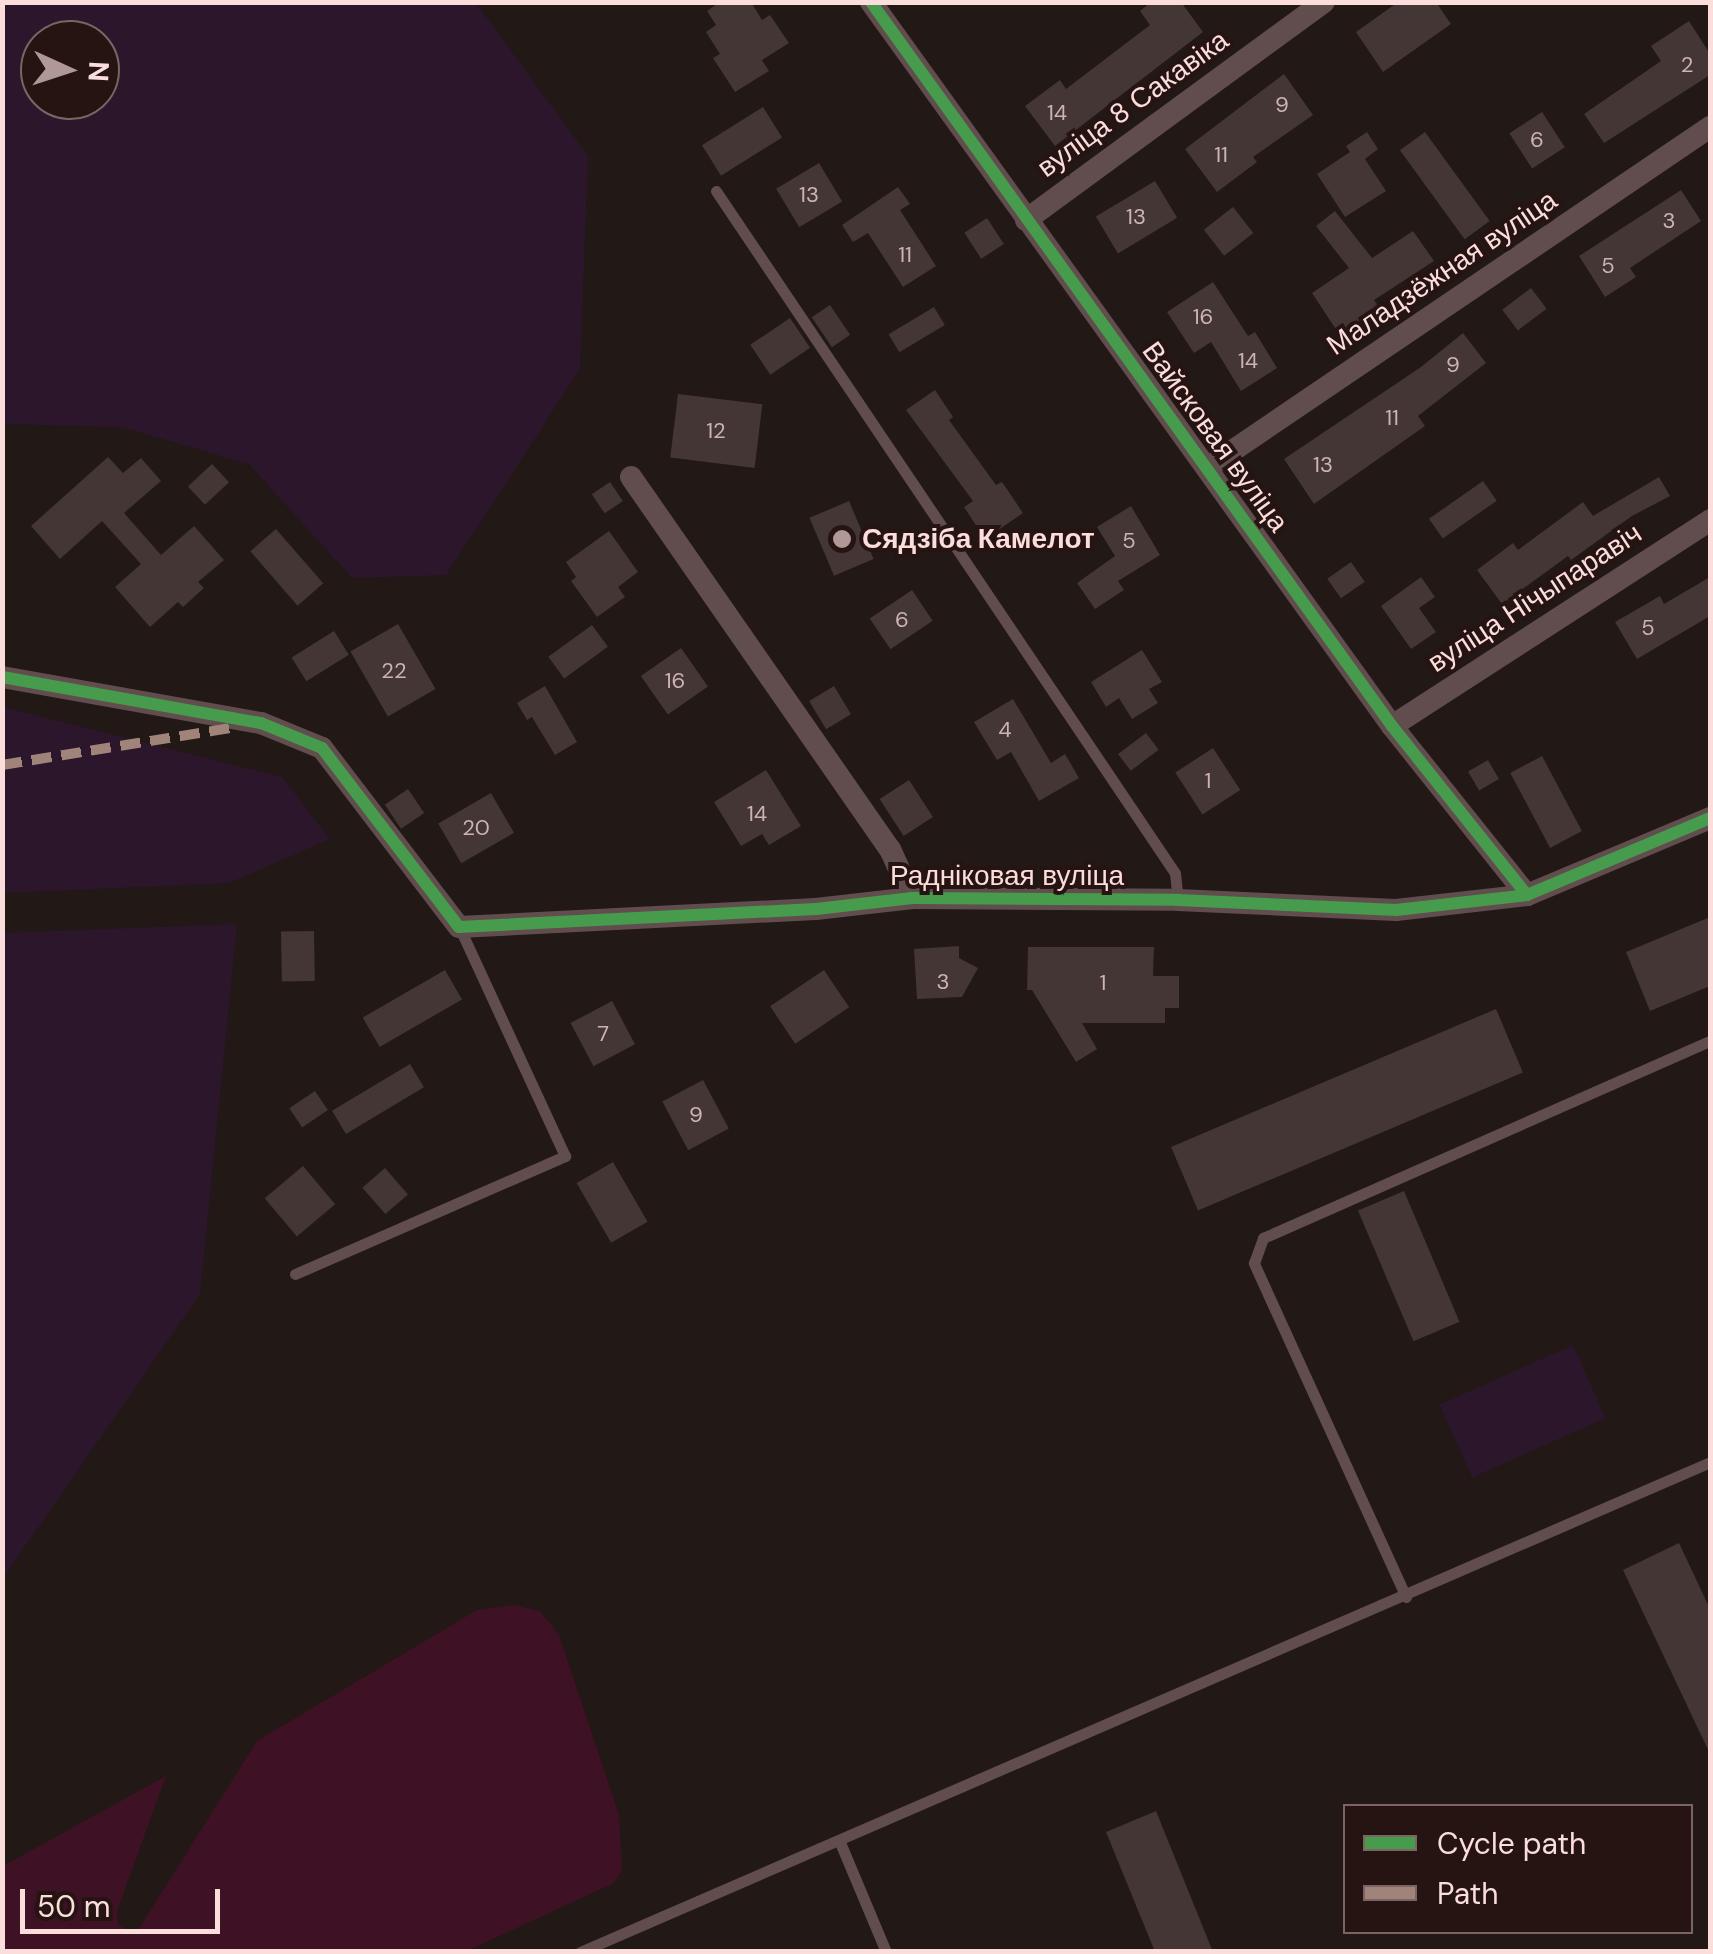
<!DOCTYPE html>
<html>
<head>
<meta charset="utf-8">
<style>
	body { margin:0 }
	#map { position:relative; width:1713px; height:1954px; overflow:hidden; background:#221816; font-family:"DM Sans",sans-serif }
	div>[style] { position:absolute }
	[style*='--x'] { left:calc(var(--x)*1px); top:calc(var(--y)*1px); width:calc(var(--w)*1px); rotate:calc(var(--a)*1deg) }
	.green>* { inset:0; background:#2c162c; transform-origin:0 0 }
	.water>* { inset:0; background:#3e1124 }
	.building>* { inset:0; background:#433634; transform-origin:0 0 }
	.service>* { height:11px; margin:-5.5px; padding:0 5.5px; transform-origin:5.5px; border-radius:5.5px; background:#614d4d }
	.minor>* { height:22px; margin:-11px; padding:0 11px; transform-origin:11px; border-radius:11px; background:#614d4d }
	.quiet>* { height:10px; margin-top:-5px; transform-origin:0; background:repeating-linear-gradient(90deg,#a18479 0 20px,transparent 0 30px) }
	.cycleway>* { height:12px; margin:-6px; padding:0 6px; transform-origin:6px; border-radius:6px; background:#469c4c }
	.dots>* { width:28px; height:28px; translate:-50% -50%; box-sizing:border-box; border:5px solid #261412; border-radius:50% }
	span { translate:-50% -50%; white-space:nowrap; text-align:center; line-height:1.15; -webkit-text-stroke:8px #261412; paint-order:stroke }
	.number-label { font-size:22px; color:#cdb3b1 }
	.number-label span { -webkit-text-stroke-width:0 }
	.street-label { font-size:28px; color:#fbdddb }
	.poi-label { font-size:28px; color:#fbdddb; font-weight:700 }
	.left { translate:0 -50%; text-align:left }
	.frame { position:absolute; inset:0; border:5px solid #fbdddb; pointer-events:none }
	.legend { position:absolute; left:1343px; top:1804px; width:350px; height:130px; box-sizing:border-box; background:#261412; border:2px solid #7b6462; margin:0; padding:12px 18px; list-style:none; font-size:30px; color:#fbdddb }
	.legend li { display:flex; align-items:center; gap:20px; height:50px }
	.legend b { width:50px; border:2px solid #7b6462 }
	.north { position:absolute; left:20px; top:20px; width:100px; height:100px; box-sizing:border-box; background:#261412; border:2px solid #7b6462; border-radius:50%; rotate:93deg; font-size:28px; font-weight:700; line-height:40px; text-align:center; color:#fbdddb }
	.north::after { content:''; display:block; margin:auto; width:35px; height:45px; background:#af9896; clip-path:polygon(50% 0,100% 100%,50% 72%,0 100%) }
	.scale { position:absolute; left:20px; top:1889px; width:200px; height:45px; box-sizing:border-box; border:5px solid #fbdddb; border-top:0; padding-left:12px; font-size:30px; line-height:35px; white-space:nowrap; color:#fbdddb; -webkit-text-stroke:8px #261412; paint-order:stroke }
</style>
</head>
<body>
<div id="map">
	<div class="green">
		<i style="clip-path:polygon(evenodd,3px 2px,476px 3px,588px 156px,580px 369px,446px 575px,352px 578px,249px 464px,121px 427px,3px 424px,3px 2px,40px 40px,100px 40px,100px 100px,40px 100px,40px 40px)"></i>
		<i style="clip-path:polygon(3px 707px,282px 777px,330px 839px,229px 883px,3px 893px)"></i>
		<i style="clip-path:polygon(237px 924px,200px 1294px,3px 1578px,3px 933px)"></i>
		<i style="left:1573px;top:1345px;width:80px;height:146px;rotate:66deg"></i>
	</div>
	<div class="water">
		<i style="clip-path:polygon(514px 1605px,540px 1611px,559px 1635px,619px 1815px,622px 1870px,614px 1883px,467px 1951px,3px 1951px,3px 1866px,166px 1776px,117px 1911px,118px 1924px,128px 1931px,138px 1930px,257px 1741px,477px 1610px)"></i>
	</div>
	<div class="building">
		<i style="clip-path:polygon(720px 2px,751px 2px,762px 20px,770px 15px,789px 43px,762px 60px,769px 71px,735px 92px,713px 58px,720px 54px,706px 32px,716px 25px,707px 11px)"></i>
		<i style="clip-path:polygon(1151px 2px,1181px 2px,1203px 32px,1055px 146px,1025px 106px,1060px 80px,1066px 89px,1150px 25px,1140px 11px)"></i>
		<i style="clip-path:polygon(1398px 2px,1436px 2px,1451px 24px,1383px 72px,1356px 32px)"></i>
		<i style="clip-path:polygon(1689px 21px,1710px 54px,1710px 75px,1604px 143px,1584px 114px,1661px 61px,1651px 46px)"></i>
		<i style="clip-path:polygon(1284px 74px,1313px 115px,1253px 157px,1257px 162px,1217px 192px,1185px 149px)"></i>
		<i style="left:763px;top:107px;width:36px;height:72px;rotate:58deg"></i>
		<i style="left:1542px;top:112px;width:42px;height:39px;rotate:57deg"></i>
		<i style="clip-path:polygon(1367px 132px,1378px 149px,1365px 159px,1386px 191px,1345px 217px,1317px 174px,1350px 152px,1346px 146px)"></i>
		<i style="left:1425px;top:132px;width:110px;height:31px;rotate:54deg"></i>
		<i style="left:819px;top:163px;width:45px;height:50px;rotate:59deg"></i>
		<i style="left:1155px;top:181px;width:43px;height:69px;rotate:59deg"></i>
		<i style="clip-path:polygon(898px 187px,910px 204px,900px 210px,936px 266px,903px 287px,868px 233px,853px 242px,842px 225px)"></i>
		<i style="clip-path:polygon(1681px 190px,1701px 221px,1630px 268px,1636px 277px,1605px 297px,1579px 256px)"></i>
		<i style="left:1233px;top:207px;width:33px;height:37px;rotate:52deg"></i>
		<i style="clip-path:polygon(1335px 211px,1372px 258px,1413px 231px,1434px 261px,1374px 300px,1381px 310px,1341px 337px,1312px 293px,1349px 268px,1316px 226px)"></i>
		<i style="left:987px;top:218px;width:31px;height:27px;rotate:57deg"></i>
		<i style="clip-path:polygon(1213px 282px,1248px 336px,1255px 332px,1277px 368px,1241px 391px,1211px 342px,1194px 353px,1167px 312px)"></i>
		<i style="left:1531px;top:288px;width:26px;height:36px;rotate:53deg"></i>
		<i style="left:830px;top:305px;width:36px;height:22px;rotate:56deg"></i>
		<i style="left:934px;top:307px;width:21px;height:53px;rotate:59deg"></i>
		<i style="left:790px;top:318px;width:36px;height:48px;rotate:56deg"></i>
		<i style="clip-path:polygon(1463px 333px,1486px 363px,1418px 416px,1425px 426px,1314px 504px,1284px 459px,1421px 367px)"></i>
		<i style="clip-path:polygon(935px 390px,953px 417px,949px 420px,996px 485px,1002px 482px,1023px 513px,985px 539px,964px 507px,973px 501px,906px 410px)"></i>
		<i style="left:678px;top:394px;width:85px;height:64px;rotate:7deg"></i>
		<i style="clip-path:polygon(108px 457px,123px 473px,141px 458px,161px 481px,124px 513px,161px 555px,194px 526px,224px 560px,198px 582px,204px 588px,183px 607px,178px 602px,150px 627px,115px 587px,141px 564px,102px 521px,60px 559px,31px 526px)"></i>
		<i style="left:212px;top:464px;width:25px;height:33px;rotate:47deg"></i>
		<i style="clip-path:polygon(1659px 477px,1670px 496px,1632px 516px,1571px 560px,1568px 556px,1502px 604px,1477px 570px,1513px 543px,1518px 550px,1583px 502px,1593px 516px)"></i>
		<i style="left:1483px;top:481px;width:24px;height:66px;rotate:55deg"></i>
		<i style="left:610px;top:482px;width:23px;height:22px;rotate:56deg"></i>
		<i style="left:849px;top:501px;width:63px;height:43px;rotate:67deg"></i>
		<i style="clip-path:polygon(1131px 506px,1160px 555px,1118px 581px,1124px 590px,1095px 609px,1077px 583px,1115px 556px,1097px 527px)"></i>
		<i style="left:276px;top:529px;width:72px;height:34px;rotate:49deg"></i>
		<i style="clip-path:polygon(609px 531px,638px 572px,618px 587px,625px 597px,597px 617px,571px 581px,576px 577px,566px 562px)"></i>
		<i style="left:1351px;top:562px;width:24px;height:29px;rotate:55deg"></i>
		<i style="clip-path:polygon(1421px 577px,1435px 597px,1419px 608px,1436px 632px,1411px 649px,1381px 606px)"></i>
		<i style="clip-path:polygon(1710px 577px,1710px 616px,1637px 659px,1615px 622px,1660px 596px,1664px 604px)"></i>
		<i style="left:912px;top:590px;width:37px;height:51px;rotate:56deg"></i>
		<i style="left:398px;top:624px;width:75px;height:55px;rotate:60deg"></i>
		<i style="left:592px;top:625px;width:27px;height:54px;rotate:54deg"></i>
		<i style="left:334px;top:631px;width:28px;height:50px;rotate:58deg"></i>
		<i style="left:681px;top:648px;width:47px;height:49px;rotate:55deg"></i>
		<i style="clip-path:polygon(1142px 650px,1162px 682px,1149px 689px,1158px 703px,1132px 719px,1119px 698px,1106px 707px,1091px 682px)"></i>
		<i style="clip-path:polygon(545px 686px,577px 742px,555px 755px,532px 717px,527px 720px,517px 703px)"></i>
		<i style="left:834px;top:686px;width:33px;height:29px;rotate:59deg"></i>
		<i style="clip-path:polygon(1013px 699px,1051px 763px,1065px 754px,1079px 778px,1039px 801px,1011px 752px,997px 760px,974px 722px)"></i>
		<i style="left:1146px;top:733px;width:21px;height:35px;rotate:53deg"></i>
		<i style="left:1213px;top:748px;width:50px;height:45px;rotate:57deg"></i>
		<i style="left:1542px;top:756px;width:85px;height:36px;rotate:62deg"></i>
		<i style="left:1488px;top:760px;width:22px;height:23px;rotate:60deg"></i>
		<i style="clip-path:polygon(766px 770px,801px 826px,769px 845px,762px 834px,741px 846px,714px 802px)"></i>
		<i style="left:909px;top:780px;width:44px;height:35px;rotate:57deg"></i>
		<i style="left:408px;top:789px;width:29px;height:28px;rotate:56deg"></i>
		<i style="left:491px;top:793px;width:46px;height:61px;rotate:60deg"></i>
		<i style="clip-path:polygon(1710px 917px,1710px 986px,1650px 1011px,1626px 952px)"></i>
		<i style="left:314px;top:931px;width:50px;height:33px;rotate:89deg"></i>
		<i style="clip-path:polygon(959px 946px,959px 958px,978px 968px,962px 997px,917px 999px,914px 949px)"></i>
		<i style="clip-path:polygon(1028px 947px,1154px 947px,1153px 976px,1179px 976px,1179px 1008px,1165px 1008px,1165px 1023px,1082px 1023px,1097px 1049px,1076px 1062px,1032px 990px,1027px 990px)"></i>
		<i style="left:445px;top:970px;width:34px;height:95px;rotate:60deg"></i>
		<i style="left:824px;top:970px;width:45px;height:65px;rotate:56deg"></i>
		<i style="left:612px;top:1001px;width:49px;height:47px;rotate:62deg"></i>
		<i style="left:1496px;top:1009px;width:69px;height:353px;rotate:67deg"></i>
		<i style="left:410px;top:1064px;width:27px;height:91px;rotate:59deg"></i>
		<i style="left:703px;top:1080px;width:55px;height:46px;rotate:62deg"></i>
		<i style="left:315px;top:1091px;width:23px;height:31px;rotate:56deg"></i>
		<i style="left:613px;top:1162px;width:69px;height:42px;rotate:60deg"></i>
		<i style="left:303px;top:1166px;width:50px;height:50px;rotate:50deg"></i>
		<i style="left:385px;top:1168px;width:35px;height:30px;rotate:49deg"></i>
		<i style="left:1404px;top:1191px;width:142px;height:50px;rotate:67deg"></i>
		<i style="clip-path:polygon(1679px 1543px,1710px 1609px,1710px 1754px,1623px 1570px)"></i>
		<i style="clip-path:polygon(1156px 1811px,1213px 1952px,1155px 1952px,1106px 1832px)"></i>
	</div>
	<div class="service">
		<i style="--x:716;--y:191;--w:822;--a:56.06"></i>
		<i style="--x:1175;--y:873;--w:27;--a:84"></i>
		<i style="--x:295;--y:1274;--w:295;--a:-23.6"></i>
		<i style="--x:565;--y:1156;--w:252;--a:-114.8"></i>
		<i style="--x:1406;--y:1597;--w:367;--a:-114.5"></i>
		<i style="--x:1254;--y:1263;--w:27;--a:-70"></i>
		<i style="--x:1263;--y:1238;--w:488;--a:-23.8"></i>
		<i style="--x:839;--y:1840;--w:121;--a:67.2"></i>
		<i style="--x:580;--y:1952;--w:1232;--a:-23.44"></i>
	</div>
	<div class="minor">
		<i style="--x:871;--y:2;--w:892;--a:54.26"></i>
		<i style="--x:1392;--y:726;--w:216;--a:51.4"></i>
		<i style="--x:1026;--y:220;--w:369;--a:-36.2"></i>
		<i style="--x:1207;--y:468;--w:608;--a:-34.13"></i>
		<i style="--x:631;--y:477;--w:453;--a:55.2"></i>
		<i style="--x:890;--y:849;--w:54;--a:65.8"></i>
		<i style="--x:2;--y:677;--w:263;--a:10.1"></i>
		<i style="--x:261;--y:723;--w:66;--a:22.3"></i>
		<i style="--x:322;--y:748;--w:225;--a:52.6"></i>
		<i style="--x:459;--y:927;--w:357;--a:-2.9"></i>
		<i style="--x:816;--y:909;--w:97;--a:-6.5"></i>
		<i style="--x:912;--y:898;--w:266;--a:0.4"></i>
		<i style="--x:1178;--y:900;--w:218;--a:2.6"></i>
		<i style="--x:1396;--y:910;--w:132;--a:-6.5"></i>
		<i style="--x:1527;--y:895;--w:199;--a:-22.8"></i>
		<i style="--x:1392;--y:726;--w:379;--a:-32.9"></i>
	</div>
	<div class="quiet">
		<i style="--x:2;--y:765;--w:237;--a:-9.2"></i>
	</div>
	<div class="cycleway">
		<i style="--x:871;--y:2;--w:892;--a:54.26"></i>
		<i style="--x:1392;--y:726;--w:216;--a:51.4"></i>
		<i style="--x:2;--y:677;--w:263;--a:10.1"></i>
		<i style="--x:261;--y:723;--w:66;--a:22.3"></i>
		<i style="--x:322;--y:748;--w:225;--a:52.6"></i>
		<i style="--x:459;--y:927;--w:357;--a:-2.9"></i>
		<i style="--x:816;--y:909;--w:97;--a:-6.5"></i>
		<i style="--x:912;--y:898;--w:266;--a:0.4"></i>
		<i style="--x:1178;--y:900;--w:218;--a:2.6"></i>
		<i style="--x:1396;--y:910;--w:132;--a:-6.5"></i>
		<i style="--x:1527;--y:895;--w:199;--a:-22.8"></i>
	</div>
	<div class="dots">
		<i style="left:842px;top:539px;background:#af9896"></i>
	</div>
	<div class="number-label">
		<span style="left:1687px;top:65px">2</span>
		<span style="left:1282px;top:105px">9</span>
		<span style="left:1057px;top:113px">14</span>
		<span style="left:1537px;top:140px">6</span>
		<span style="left:1221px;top:155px">11</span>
		<span style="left:809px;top:195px">13</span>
		<span style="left:1136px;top:217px">13</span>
		<span style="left:1669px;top:221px">3</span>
		<span style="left:905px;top:255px">11</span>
		<span style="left:1608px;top:266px">5</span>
		<span style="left:1203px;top:317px">16</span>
		<span style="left:1248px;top:361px">14</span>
		<span style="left:1453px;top:365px">9</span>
		<span style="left:1392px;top:418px">11</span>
		<span style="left:716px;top:431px">12</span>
		<span style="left:1323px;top:465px">13</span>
		<span style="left:1129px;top:541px">5</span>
		<span style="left:902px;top:620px">6</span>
		<span style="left:1648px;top:628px">5</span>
		<span style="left:394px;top:671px">22</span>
		<span style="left:675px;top:681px">16</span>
		<span style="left:1005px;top:730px">4</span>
		<span style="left:1208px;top:781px">1</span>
		<span style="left:757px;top:814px">14</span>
		<span style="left:476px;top:828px">20</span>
		<span style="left:943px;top:982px">3</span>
		<span style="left:1103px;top:983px">1</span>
		<span style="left:603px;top:1034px">7</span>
		<span style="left:696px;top:1115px">9</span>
	</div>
	<div class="street-label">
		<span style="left:1133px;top:104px;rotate:-36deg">вуліца 8 Сакавіка</span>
		<span style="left:1442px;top:273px;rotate:-34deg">Маладзёжная вуліца</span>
		<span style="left:1215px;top:437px;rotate:54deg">Вайсковая вуліца</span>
		<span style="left:1535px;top:598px;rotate:-33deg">вуліца Нічыпаравіч</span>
		<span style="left:1007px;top:876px">Радніковая вуліца</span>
	</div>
	<div class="poi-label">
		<span class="left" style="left:862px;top:539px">Сядзіба Камелот</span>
	</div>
	<div class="frame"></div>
	<ul class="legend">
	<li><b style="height:12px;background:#469c4c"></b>Cycle path</li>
	<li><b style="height:12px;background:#a18479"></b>Path</li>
	</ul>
	<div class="north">N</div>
	<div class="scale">50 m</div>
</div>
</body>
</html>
